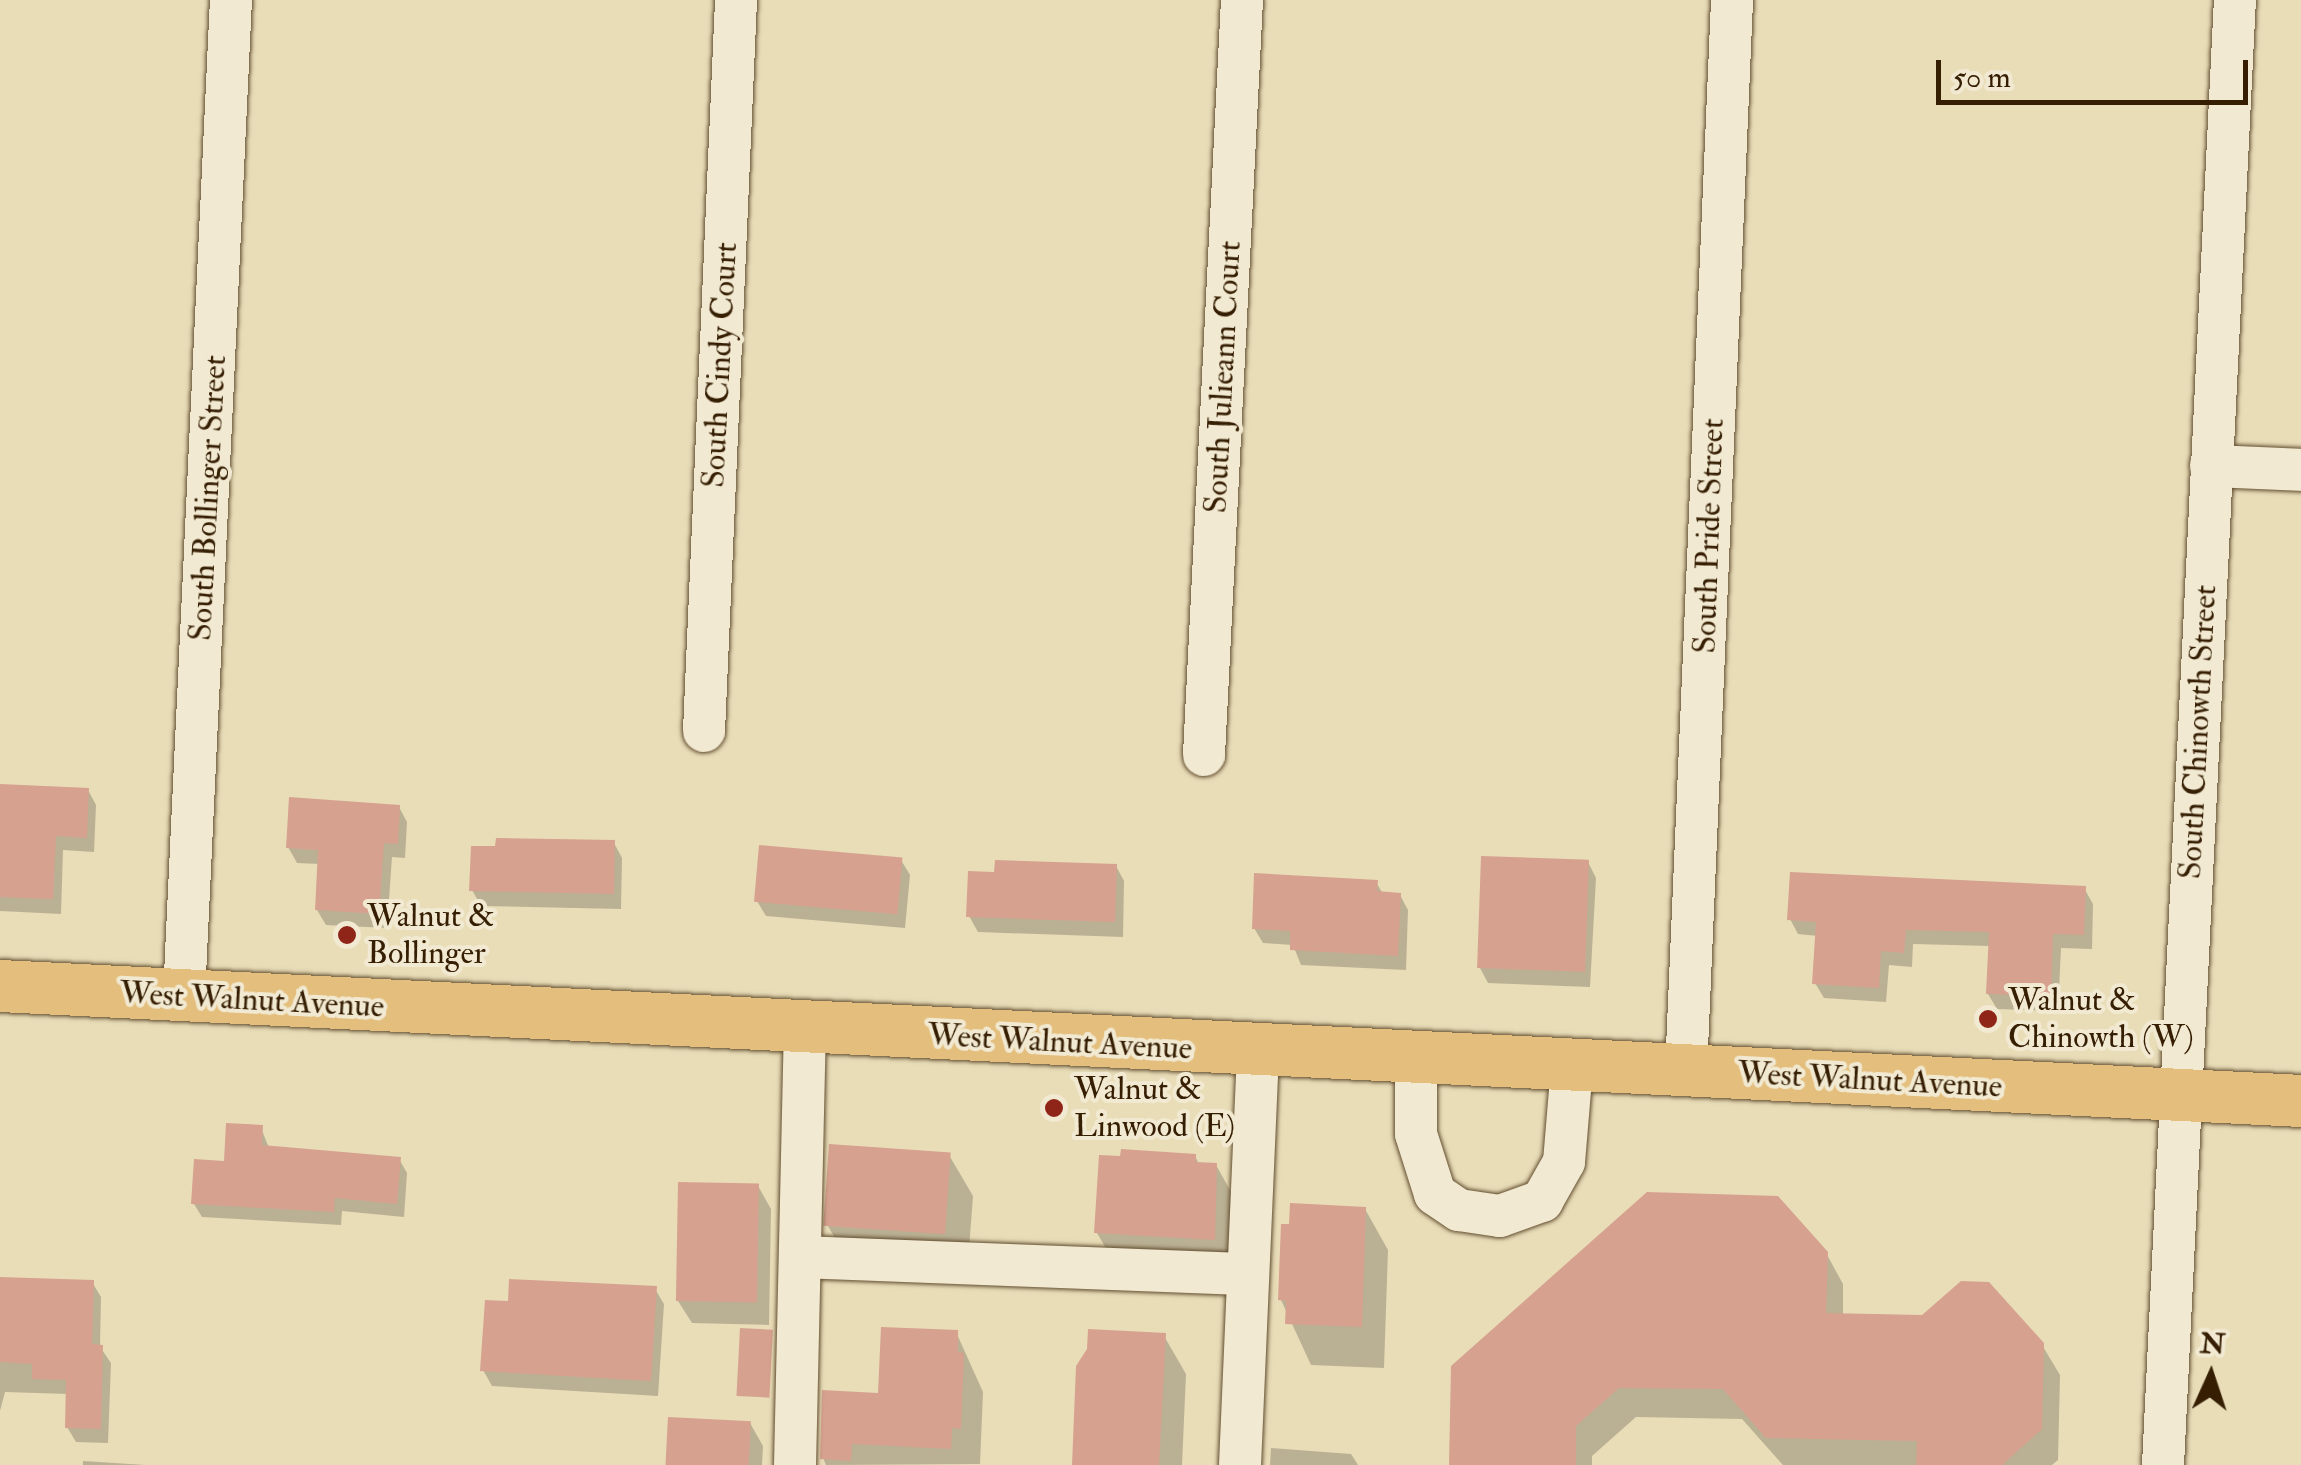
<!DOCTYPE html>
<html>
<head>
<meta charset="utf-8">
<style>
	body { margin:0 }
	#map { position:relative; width:2301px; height:1465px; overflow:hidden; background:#e9ddb8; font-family:"IM FELL Double Pica",serif }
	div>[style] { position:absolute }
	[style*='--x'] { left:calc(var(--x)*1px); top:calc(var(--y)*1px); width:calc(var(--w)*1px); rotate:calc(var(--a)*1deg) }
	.shadow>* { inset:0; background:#0003 }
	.building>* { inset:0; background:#d6a18f; transform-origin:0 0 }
	.roads { filter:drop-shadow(0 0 2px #634e30) drop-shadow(0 0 2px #634e30) }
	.minor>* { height:42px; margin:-21px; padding:0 21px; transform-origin:21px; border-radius:21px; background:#f1e9d1 }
	.major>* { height:52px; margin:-26px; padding:0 26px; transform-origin:26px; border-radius:26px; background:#e4be7c }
	.dots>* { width:28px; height:28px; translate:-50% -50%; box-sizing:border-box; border:5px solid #f1e9d1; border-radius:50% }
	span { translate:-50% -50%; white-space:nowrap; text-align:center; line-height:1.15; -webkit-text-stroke:8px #f1e9d1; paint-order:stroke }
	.street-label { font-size:32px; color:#361e03 }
	.poi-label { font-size:32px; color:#361e03 }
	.left { translate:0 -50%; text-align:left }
	.north { position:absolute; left:2161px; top:1325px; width:100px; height:100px; -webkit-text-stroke:8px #f1e9d1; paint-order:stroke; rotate:3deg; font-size:28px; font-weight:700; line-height:40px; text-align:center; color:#361e03 }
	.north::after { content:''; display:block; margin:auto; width:35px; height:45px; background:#361e03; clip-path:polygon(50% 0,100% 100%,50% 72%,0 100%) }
	.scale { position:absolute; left:1936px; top:60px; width:312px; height:45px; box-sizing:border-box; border:5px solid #361e03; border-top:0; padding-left:12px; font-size:30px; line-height:35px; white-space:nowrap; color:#361e03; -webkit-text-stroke:8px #f1e9d1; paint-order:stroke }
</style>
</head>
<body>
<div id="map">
	<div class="shadow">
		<i style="clip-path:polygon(0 787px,88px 790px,96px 805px,94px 852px,63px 850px,61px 914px,0 911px)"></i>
		<i style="clip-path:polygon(399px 807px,407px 822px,405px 858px,392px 857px,387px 928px,326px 925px,317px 910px,320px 864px,297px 863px,288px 847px)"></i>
		<i style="clip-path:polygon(614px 843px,622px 858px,621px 909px,481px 906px,472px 890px)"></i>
		<i style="clip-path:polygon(901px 860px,910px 875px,905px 928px,766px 916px,757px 901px)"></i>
		<i style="clip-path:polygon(1588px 862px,1596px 878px,1590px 987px,1488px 983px,1480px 968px)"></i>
		<i style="clip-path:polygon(1116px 866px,1124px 881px,1123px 937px,978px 932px,969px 916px)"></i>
		<i style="clip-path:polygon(1376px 882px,1383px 894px,1400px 895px,1408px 910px,1406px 970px,1301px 965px,1293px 945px,1263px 943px,1254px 928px)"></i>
		<i style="clip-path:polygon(2084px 888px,2093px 904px,2092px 949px,2061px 948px,2058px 1011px,1997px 1009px,1988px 994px,1990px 946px,1913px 944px,1912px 967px,1889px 965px,1886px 1002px,1824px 998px,1815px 983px,1818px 936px,1798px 934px,1790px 919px)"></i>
		<i style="clip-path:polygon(261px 1128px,269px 1148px,399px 1159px,407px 1173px,404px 1217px,342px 1211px,341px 1225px,202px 1217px,194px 1204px)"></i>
		<i style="clip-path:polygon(949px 1155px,973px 1196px,967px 1276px,852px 1267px,828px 1226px)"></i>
		<i style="clip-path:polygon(1195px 1156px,1199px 1164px,1216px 1165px,1239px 1206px,1237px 1281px,1121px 1274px,1097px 1233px)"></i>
		<i style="clip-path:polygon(758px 1186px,771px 1209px,769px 1325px,692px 1323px,678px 1301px)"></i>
		<i style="clip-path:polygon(1365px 1209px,1388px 1250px,1384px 1368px,1311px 1365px,1281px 1300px)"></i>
		<i style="clip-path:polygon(1826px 1253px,1843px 1284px,1843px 1316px,2042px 1345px,2060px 1375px,2058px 1460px,2052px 1465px,1783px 1465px,1742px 1419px,1636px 1417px,1592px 1456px,1592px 1465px,1451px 1465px)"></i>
		<i style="clip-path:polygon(0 1279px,92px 1282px,101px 1297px,100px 1347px,111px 1363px,108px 1443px,76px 1442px,67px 1427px,68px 1394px,5px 1392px,0 1411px)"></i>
		<i style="clip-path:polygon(655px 1289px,664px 1304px,658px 1396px,492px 1386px,483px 1370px,510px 1303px)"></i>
		<i style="clip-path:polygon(956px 1332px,983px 1392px,980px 1464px,826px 1465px,823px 1458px,880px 1395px)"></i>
		<i style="clip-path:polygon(1164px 1336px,1186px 1374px,1182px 1465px,1074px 1465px)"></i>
		<i style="clip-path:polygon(750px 1423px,763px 1446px,762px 1465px,669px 1465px)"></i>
		<i style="clip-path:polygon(1271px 1448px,1351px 1454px,1358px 1465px,1270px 1465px)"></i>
		<i style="clip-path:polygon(83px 1461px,146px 1465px,83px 1465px)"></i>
	</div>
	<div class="building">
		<i style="clip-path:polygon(0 784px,89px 788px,87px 838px,56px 836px,53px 899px,0 897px)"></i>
		<i style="clip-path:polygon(289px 797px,400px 805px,398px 844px,384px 843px,379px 914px,315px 910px,318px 850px,286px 848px)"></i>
		<i style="clip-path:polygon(496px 838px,615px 840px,614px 894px,469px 891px,471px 846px,495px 846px)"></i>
		<i style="left:759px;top:845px;width:144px;height:57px;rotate:5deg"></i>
		<i style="left:1481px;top:856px;width:108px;height:112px;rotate:2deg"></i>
		<i style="clip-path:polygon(995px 860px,1117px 864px,1115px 922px,966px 917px,968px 871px,994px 872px)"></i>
		<i style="clip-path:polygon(1790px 872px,2086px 886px,2084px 935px,2053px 934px,2051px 996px,1986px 994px,1989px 932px,1906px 930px,1904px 953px,1881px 951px,1879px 988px,1812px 984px,1816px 922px,1787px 920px)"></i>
		<i style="clip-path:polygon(1254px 873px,1378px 880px,1377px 891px,1401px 893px,1398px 956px,1290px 950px,1290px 931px,1252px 929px)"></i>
		<i style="clip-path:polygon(226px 1123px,263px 1125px,262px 1145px,401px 1157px,397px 1204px,335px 1198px,334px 1212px,191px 1204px,194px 1159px,224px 1161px)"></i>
		<i style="left:829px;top:1144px;width:122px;height:82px;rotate:4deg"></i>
		<i style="clip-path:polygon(1121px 1149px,1196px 1154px,1196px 1162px,1217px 1163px,1215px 1240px,1094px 1233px,1099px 1155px,1120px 1156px)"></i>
		<i style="left:678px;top:1182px;width:81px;height:119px;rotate:1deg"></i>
		<i style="clip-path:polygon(1647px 1192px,1778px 1196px,1828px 1252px,1826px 1313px,1922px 1315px,1961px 1281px,1989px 1282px,2044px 1343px,2042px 1429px,2002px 1465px,1916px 1465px,1917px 1441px,1766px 1438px,1723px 1389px,1619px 1388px,1576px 1426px,1576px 1465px,1449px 1465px,1451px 1366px)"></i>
		<i style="clip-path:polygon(1290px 1203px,1366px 1207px,1362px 1327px,1285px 1324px,1286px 1301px,1278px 1300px,1281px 1224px,1289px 1224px)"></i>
		<i style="clip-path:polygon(0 1277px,94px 1280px,92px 1344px,103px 1345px,101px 1429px,65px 1428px,66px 1380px,32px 1379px,32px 1364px,0 1362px)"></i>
		<i style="clip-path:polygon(509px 1279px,657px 1286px,651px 1381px,480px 1371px,485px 1300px,508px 1301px)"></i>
		<i style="clip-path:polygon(881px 1327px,958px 1330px,958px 1352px,964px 1353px,961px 1429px,952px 1428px,951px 1449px,852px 1444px,851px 1461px,820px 1459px,822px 1390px,878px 1393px)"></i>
		<i style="left:740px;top:1328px;width:33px;height:68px;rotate:3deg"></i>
		<i style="clip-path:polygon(1088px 1329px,1166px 1333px,1159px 1465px,1072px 1465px,1076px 1366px,1087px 1349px)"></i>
		<i style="left:668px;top:1417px;width:83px;height:48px;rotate:3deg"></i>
	</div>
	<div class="roads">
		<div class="minor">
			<i style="--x:2211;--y:466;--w:90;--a:2.5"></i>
			<i style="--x:704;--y:731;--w:732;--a:-87.49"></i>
			<i style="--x:1204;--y:755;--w:756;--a:-87.12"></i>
			<i style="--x:184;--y:996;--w:997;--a:-87.3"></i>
			<i style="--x:1416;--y:1060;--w:74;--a:90"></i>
			<i style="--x:1416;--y:1134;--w:63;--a:72.4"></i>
			<i style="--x:1435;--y:1194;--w:29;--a:34"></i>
			<i style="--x:1459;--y:1210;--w:41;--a:8.3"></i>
			<i style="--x:1500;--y:1216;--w:45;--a:-19.7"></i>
			<i style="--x:1542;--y:1201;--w:45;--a:-60.6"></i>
			<i style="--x:1564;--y:1162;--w:96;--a:-85.2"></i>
			<i style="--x:1686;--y:1072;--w:1073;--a:-87.54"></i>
			<i style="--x:802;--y:1257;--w:446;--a:2.2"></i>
			<i style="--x:795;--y:1465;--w:435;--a:-88.7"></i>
			<i style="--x:1240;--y:1465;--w:414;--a:-87.5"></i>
			<i style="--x:2163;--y:1465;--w:1467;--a:-87.19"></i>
		</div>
		<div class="major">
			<i style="--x:0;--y:986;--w:2304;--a:2.86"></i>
		</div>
	</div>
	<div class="dots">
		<i style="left:347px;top:935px;background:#8f2418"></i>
		<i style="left:1988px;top:1019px;background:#8f2418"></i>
		<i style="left:1054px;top:1108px;background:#8f2418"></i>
	</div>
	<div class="street-label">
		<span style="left:720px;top:365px;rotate:-87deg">South Cindy Court</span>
		<span style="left:1223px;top:377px;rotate:-87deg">South Julieann Court</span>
		<span style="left:208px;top:498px;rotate:-87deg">South Bollinger Street</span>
		<span style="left:1709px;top:536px;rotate:-88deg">South Pride Street</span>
		<span style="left:2198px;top:732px;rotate:-87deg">South Chinowth Street</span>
		<span style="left:252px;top:1000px;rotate:3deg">West Walnut Avenue</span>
		<span style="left:1060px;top:1042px;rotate:3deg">West Walnut Avenue</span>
		<span style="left:1870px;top:1080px;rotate:3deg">West Walnut Avenue</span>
	</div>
	<div class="poi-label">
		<span class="left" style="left:367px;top:935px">Walnut &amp;<br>Bollinger</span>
		<span class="left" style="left:2008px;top:1019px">Walnut &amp;<br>Chinowth (W)</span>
		<span class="left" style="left:1074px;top:1108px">Walnut &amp;<br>Linwood (E)</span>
	</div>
	<div class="north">N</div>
	<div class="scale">50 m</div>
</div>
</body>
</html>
